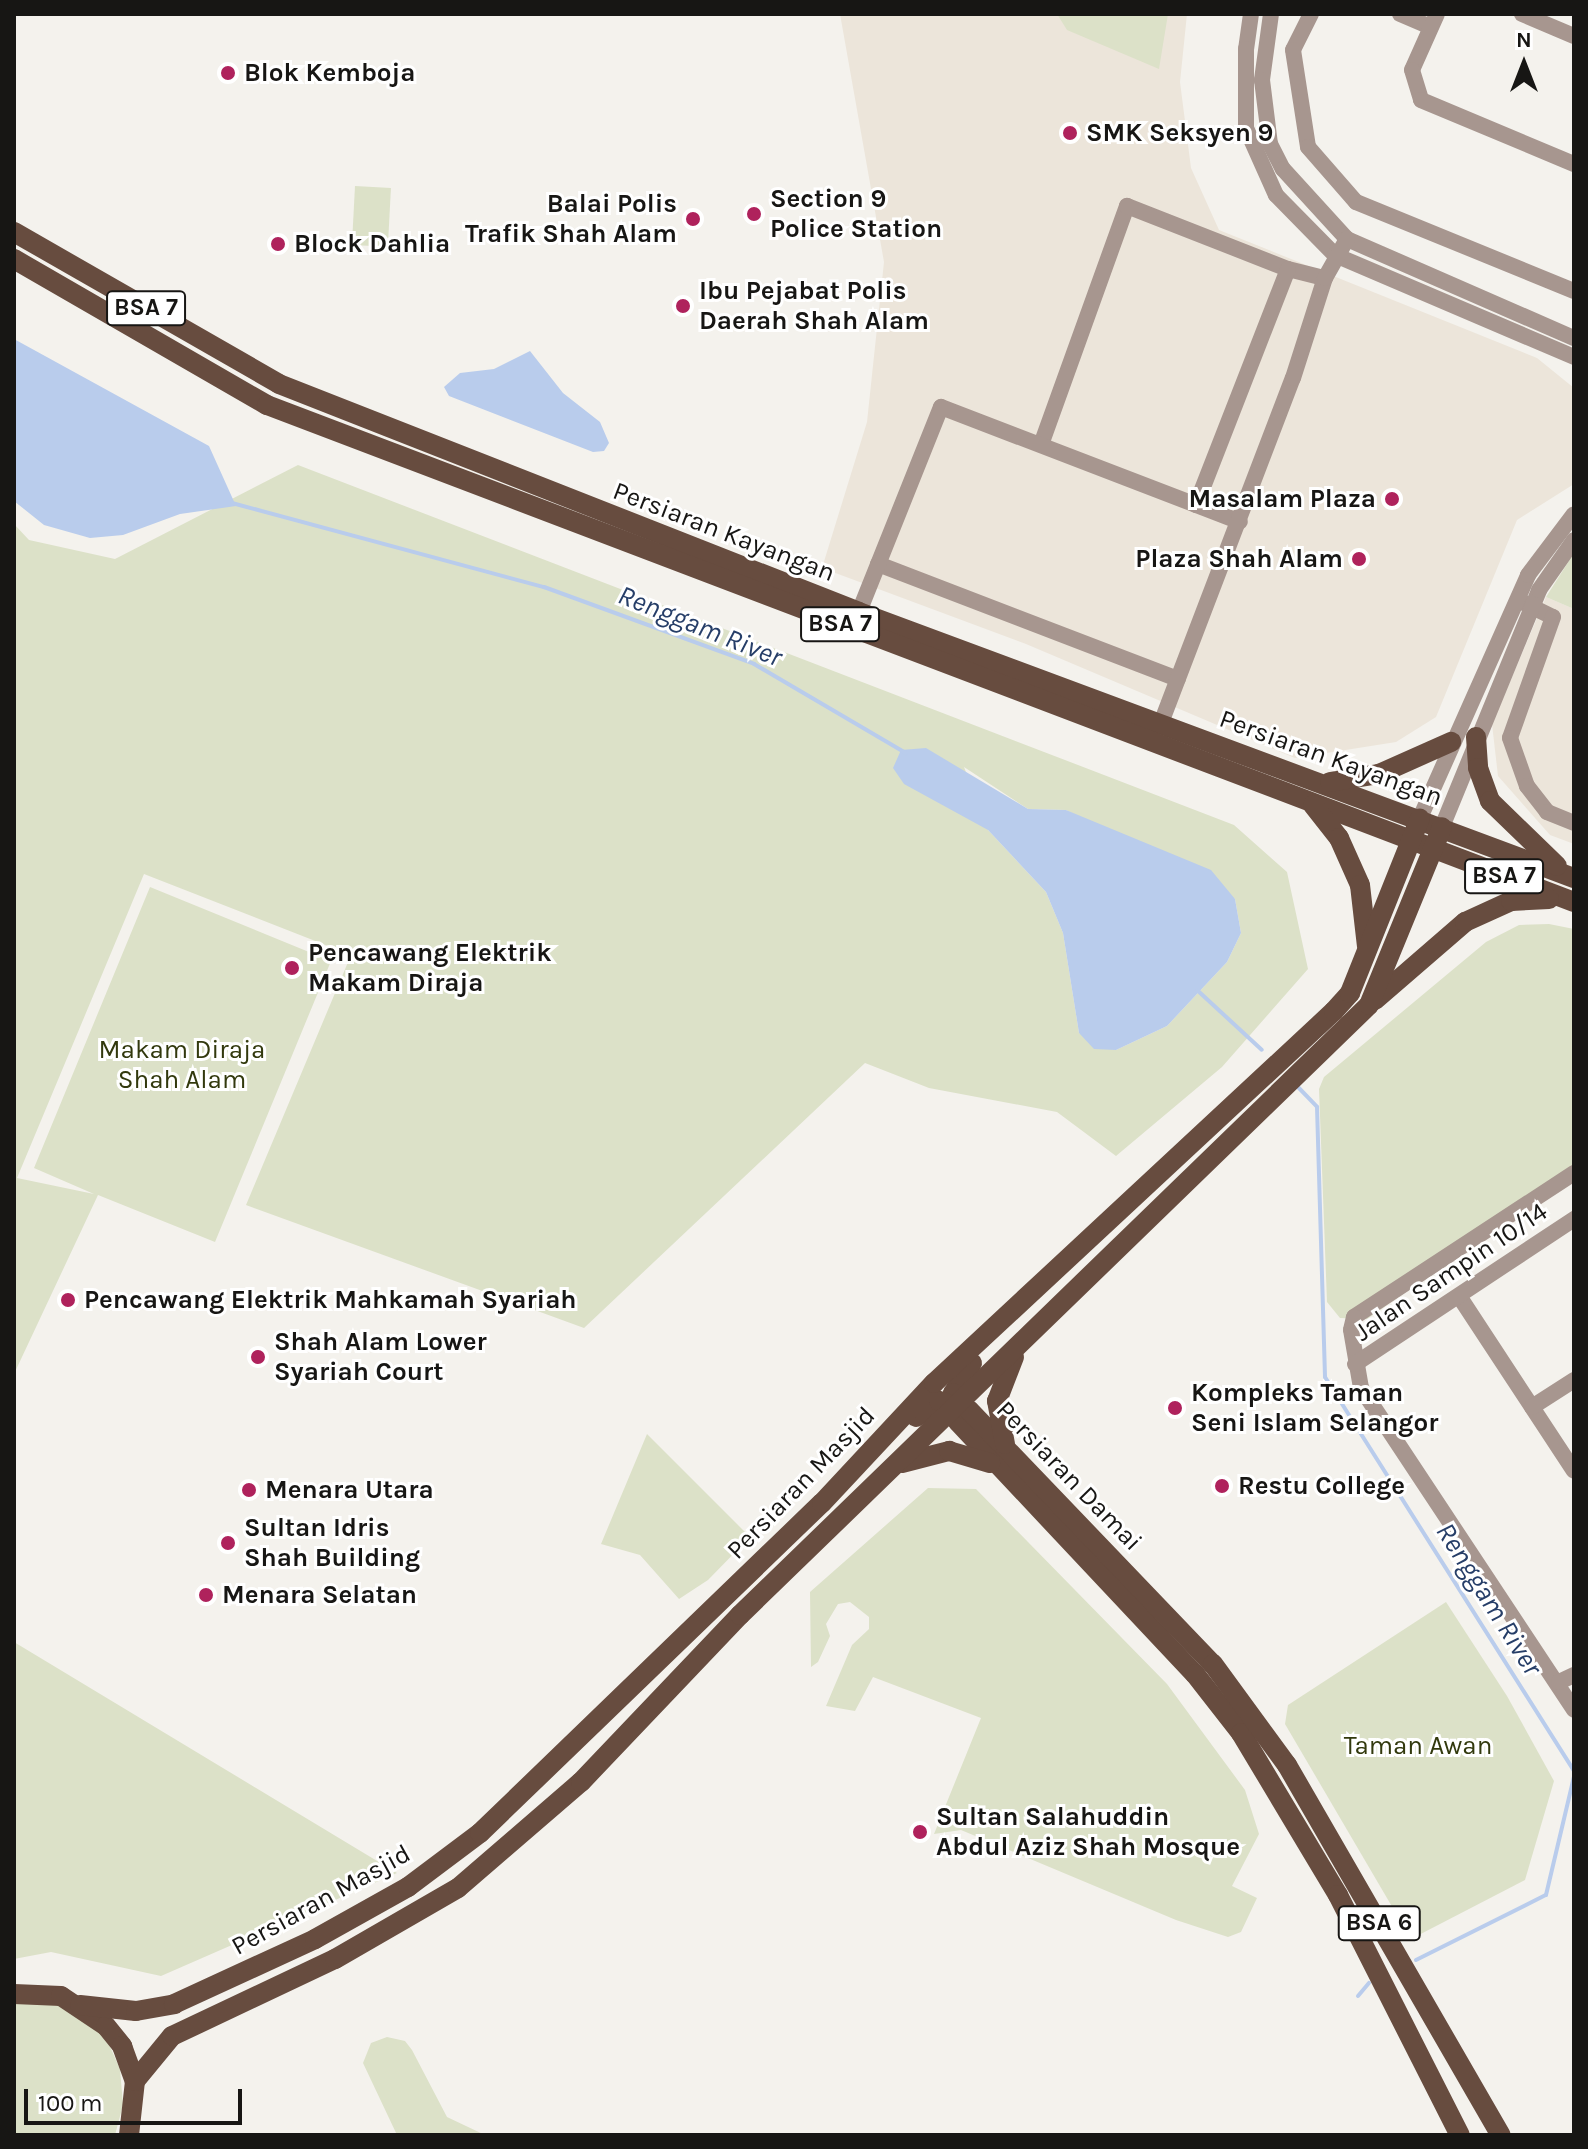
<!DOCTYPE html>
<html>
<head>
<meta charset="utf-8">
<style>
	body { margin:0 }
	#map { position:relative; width:1588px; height:2149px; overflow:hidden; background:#f4f2ed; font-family:Karla,sans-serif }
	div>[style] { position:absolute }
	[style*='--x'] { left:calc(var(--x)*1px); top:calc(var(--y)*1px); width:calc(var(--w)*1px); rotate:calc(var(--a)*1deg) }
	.built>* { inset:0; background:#ece5da }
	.green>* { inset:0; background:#dce1c8; transform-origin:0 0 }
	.water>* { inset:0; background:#b9ccec }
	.stream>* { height:4px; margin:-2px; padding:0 2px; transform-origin:2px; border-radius:2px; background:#b9ccec }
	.minor>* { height:16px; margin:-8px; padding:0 8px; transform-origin:8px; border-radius:8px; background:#a7968f }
	.major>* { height:20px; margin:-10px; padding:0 10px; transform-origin:10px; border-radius:10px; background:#674c3f }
	.dots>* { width:22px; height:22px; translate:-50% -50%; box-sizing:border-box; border:4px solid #fff; border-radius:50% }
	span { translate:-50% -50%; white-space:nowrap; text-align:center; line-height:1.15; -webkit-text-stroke:6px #fff; paint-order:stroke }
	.shield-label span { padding:2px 6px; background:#fff; border:2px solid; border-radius:6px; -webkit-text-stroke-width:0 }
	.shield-label { font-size:24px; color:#171614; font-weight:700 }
	.poi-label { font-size:26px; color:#171614; font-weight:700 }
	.left { translate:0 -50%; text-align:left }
	.right { translate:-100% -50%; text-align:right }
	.street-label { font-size:26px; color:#171614 }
	.park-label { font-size:26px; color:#32390d }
	.water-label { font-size:28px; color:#263e68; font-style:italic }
	.frame { position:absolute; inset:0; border:16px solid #171614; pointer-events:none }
	.north { position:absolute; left:1484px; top:24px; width:80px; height:80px; -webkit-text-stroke:6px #fff; paint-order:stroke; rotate:0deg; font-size:22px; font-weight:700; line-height:32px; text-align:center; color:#171614 }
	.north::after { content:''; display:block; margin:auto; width:28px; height:36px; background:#171614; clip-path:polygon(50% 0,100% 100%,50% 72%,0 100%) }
	.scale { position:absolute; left:24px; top:2089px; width:218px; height:36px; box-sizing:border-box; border:4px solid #171614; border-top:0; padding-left:10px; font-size:24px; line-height:28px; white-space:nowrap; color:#171614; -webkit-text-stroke:6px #fff; paint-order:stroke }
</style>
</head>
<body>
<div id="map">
	<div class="built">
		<i style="clip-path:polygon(840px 14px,1187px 14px,1180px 82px,1191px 168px,1219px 230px,1537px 358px,1574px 388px,1574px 484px,1517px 520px,1436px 717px,1396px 742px,1295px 758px,1026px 644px,822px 568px,867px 422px,884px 262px)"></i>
		<i style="clip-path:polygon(1546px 597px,1574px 609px,1574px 844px,1550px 835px,1498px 776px,1492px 724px)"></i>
	</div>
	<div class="green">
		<i style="clip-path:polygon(1057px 14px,1168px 14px,1159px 69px,1067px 30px)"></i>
		<i style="left:355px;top:186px;width:36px;height:59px;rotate:3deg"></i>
		<i style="clip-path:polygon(evenodd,298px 465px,1234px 825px,1287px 872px,1308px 969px,1222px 1067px,1116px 1156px,1057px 1112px,929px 1088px,865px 1063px,584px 1328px,246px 1205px,351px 955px,144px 874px,17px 1178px,94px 1194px,34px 1168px,150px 887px,331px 961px,215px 1242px,98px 1195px,14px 1374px,14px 524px,29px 540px,115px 559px,298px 465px,964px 767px,1028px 809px,1066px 810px,1235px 899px,1241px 933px,1227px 962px,1167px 1026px,1116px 1050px,1079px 1033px,1063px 933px,1046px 892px,988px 830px,964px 767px)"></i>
		<i style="clip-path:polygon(1574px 553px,1574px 609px,1546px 597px)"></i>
		<i style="clip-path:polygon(1549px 924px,1574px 929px,1574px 1175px,1367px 1319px,1340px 1318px,1327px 1302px,1319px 1089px,1324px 1077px,1486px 942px,1519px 925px)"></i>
		<i style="clip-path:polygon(647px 1434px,750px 1537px,708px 1580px,679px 1599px,640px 1555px,601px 1544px)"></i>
		<i style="clip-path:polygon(928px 1488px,976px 1489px,1167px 1684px,1245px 1790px,1259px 1834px,1232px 1886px,1257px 1898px,1241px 1932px,1228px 1937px,1176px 1920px,961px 1830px,934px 1834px,981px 1718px,873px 1677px,855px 1711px,826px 1706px,852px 1645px,869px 1629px,869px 1617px,850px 1602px,838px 1604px,826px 1624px,830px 1636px,818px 1662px,811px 1667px,810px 1592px)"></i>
		<i style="clip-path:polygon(1446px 1602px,1507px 1696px,1554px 1781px,1525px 1880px,1411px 1939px,1285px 1724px,1288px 1705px)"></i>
		<i style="clip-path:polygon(14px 1642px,397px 1873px,161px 1976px,51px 1952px,14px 1959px)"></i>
		<i style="clip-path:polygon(14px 1999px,54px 2001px,89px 2018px,107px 2040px,120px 2069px,123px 2105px,115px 2135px,14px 2135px)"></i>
		<i style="clip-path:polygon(387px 2037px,405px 2041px,412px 2050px,447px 2117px,485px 2135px,397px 2135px,363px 2063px,371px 2043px)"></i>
	</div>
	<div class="water">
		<i style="clip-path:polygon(14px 339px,209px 446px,236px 506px,180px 514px,123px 535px,90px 538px,44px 525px,14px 501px)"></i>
		<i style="clip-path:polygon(530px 351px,563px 393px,600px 422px,609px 443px,604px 451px,593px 452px,449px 396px,444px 387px,460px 373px,494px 369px)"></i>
		<i style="clip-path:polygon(926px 748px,1028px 809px,1066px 810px,1211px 870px,1235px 899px,1241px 933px,1227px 962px,1167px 1026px,1116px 1050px,1094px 1049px,1079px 1033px,1063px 933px,1046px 892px,988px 830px,904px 784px,893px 768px,901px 750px)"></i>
	</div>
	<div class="stream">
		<i style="--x:232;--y:503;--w:323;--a:15.1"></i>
		<i style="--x:544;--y:587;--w:224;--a:20.1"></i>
		<i style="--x:754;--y:664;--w:176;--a:30.4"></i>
		<i style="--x:1197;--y:990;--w:88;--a:42.7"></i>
		<i style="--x:1297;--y:1086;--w:29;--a:46"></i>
		<i style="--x:1317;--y:1107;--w:270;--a:88.3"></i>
		<i style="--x:1325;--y:1377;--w:466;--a:57.7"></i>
		<i style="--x:1416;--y:1960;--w:145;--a:-26.6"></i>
		<i style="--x:1546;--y:1895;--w:121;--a:-76.7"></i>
		<i style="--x:1358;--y:1996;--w:17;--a:-50"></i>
	</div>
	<div class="minor">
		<i style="--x:1251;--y:14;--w:35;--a:98"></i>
		<i style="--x:1246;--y:49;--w:79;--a:90"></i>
		<i style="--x:1246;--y:128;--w:73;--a:65.9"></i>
		<i style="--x:1276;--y:195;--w:84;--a:45.5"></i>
		<i style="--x:1335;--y:255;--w:260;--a:23.1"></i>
		<i style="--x:1271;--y:14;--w:67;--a:97.8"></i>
		<i style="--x:1262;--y:80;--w:64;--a:82.9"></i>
		<i style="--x:1270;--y:144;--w:28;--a:63"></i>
		<i style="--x:1283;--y:169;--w:95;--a:47.6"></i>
		<i style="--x:1347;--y:239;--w:248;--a:23.6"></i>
		<i style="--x:1311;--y:14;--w:40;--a:116.6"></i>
		<i style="--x:1293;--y:50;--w:98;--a:81.2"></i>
		<i style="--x:1308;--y:147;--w:73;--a:48.9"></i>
		<i style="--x:1356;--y:202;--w:235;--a:22.2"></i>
		<i style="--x:1400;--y:14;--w:33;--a:23"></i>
		<i style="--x:1437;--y:14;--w:61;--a:114.1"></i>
		<i style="--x:1412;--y:70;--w:31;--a:73"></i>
		<i style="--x:1421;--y:100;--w:166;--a:22.7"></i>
		<i style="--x:1522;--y:14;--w:56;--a:22.9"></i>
		<i style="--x:1042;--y:442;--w:251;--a:-70.2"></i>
		<i style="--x:1127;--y:206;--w:173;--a:21.4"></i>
		<i style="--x:1288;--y:269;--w:38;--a:14"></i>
		<i style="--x:1196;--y:505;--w:253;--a:-68.7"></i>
		<i style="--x:878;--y:564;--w:321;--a:21"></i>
		<i style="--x:1522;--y:602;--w:34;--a:26"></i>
		<i style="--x:1553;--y:617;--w:128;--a:109.6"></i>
		<i style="--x:1510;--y:738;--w:51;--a:70.5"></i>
		<i style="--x:1527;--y:786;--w:33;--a:52"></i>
		<i style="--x:1547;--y:812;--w:29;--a:22"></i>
		<i style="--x:859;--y:612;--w:221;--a:-68.2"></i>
		<i style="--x:941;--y:407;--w:320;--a:21"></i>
		<i style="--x:1161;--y:723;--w:369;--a:-69.1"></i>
		<i style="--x:1293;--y:378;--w:105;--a:-72.3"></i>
		<i style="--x:1325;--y:278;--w:45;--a:-60.6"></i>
		<i style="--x:1420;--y:818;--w:266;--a:-66"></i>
		<i style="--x:1528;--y:575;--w:76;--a:-53"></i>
		<i style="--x:1442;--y:827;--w:256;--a:-67.7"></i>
		<i style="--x:1539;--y:590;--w:61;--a:-55"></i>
		<i style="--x:1574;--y:1173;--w:263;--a:146.8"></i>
		<i style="--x:1354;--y:1317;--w:13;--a:103"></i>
		<i style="--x:1351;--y:1330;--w:59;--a:80.2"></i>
		<i style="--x:1361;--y:1388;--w:386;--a:56.5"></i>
		<i style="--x:1459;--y:1296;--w:209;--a:56.7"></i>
		<i style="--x:1355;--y:1364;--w:263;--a:-33.5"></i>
		<i style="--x:1532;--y:1407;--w:50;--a:-32.7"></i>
		<i style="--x:1559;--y:1682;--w:17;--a:-25"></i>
	</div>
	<div class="major">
		<i style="--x:14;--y:232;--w:305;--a:29.8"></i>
		<i style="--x:279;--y:384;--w:623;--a:21.46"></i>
		<i style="--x:859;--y:612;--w:763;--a:20.41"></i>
		<i style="--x:14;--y:259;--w:292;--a:30"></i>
		<i style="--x:267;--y:405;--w:1398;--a:20.82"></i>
		<i style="--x:1476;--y:737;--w:31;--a:86"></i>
		<i style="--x:1478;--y:768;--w:35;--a:70"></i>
		<i style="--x:1490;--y:801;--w:93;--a:44.1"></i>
		<i style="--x:1330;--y:782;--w:50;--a:-9.3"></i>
		<i style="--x:1379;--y:774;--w:79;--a:-24"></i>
		<i style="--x:1313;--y:805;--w:42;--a:51.8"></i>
		<i style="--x:1339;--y:838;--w:51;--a:65.9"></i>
		<i style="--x:1360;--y:885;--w:61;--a:83.5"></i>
		<i style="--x:1375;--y:1000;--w:119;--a:-40.9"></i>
		<i style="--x:1465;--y:922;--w:51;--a:-24.5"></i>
		<i style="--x:1511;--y:901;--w:38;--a:-3"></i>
		<i style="--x:972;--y:1363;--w:36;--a:122"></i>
		<i style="--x:953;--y:1393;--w:29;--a:80"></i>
		<i style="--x:958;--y:1422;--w:346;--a:46.8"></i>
		<i style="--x:1195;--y:1674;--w:75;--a:52.1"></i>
		<i style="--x:1241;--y:1733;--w:189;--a:59.1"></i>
		<i style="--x:1338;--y:1895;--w:269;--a:63.1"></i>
		<i style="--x:916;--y:1417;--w:28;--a:-35"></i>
		<i style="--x:939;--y:1401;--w:31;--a:17"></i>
		<i style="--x:969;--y:1410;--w:352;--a:46.2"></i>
		<i style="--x:1213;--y:1664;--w:125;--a:53.8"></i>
		<i style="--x:1287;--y:1765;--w:427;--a:60"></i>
		<i style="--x:1005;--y:1444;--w:44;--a:-100.5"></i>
		<i style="--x:997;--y:1401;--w:47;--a:-68.9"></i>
		<i style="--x:902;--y:1463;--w:49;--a:-14.3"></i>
		<i style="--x:949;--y:1451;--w:43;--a:16.3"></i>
		<i style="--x:14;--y:1994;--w:47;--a:2.4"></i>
		<i style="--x:61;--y:1996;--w:54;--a:33.7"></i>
		<i style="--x:106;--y:2026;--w:26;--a:51"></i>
		<i style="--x:122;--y:2046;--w:37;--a:70"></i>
		<i style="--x:135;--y:2081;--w:54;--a:96.3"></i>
		<i style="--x:80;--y:2005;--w:56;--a:6.1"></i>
		<i style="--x:136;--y:2011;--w:39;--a:-10"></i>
		<i style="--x:174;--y:2004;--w:155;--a:-24.7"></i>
		<i style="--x:315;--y:1939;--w:107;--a:-29.2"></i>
		<i style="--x:408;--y:1887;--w:90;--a:-36.9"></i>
		<i style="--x:480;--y:1833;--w:475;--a:-44"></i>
		<i style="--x:822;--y:1503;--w:164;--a:-47"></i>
		<i style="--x:934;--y:1383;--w:546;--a:-42.92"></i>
		<i style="--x:1334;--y:1011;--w:24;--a:-48"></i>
		<i style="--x:1350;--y:993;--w:188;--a:-68.2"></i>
		<i style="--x:135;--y:2081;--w:58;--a:-50.6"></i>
		<i style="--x:172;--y:2036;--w:180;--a:-25.3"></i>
		<i style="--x:335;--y:1959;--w:142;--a:-30"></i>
		<i style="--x:458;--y:1888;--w:162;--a:-40.8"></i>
		<i style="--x:581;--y:1782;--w:231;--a:-46.4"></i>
		<i style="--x:740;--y:1615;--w:876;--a:-44.12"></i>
		<i style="--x:1369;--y:1005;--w:192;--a:-67.7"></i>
	</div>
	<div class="dots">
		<i style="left:228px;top:73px;background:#af225c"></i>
		<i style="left:1070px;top:133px;background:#af225c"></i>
		<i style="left:754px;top:214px;background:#af225c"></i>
		<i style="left:693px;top:219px;background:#af225c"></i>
		<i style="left:278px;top:244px;background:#af225c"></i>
		<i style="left:683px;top:306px;background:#af225c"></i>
		<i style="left:1392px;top:499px;background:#af225c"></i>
		<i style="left:1359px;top:559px;background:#af225c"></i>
		<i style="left:292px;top:968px;background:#af225c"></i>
		<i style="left:68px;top:1300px;background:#af225c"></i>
		<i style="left:258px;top:1357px;background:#af225c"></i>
		<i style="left:1175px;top:1408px;background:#af225c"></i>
		<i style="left:1222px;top:1486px;background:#af225c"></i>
		<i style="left:249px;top:1490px;background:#af225c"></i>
		<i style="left:228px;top:1543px;background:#af225c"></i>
		<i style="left:206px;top:1595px;background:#af225c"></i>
		<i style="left:920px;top:1832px;background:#af225c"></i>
	</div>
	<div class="shield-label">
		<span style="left:146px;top:308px">BSA 7</span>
		<span style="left:840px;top:624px">BSA 7</span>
		<span style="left:1504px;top:876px">BSA 7</span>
		<span style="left:1379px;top:1923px">BSA 6</span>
	</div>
	<div class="poi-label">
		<span class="left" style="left:244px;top:73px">Blok Kemboja</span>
		<span class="left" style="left:1086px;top:133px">SMK Seksyen 9</span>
		<span class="left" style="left:770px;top:214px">Section 9<br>Police Station</span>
		<span class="right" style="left:677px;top:219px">Balai Polis<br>Trafik Shah Alam</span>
		<span class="left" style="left:294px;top:244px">Block Dahlia</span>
		<span class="left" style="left:699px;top:306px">Ibu Pejabat Polis<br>Daerah Shah Alam</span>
		<span class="right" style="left:1376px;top:499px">Masalam Plaza</span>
		<span class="right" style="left:1343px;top:559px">Plaza Shah Alam</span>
		<span class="left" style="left:308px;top:968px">Pencawang Elektrik<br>Makam Diraja</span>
		<span class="left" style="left:84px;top:1300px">Pencawang Elektrik Mahkamah Syariah</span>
		<span class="left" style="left:274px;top:1357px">Shah Alam Lower<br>Syariah Court</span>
		<span class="left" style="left:1191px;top:1408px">Kompleks Taman<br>Seni Islam Selangor</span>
		<span class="left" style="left:1238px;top:1486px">Restu College</span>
		<span class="left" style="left:265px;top:1490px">Menara Utara</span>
		<span class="left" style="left:244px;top:1543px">Sultan Idris<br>Shah Building</span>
		<span class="left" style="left:222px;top:1595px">Menara Selatan</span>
		<span class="left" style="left:936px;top:1832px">Sultan Salahuddin<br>Abdul Aziz Shah Mosque</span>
	</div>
	<div class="street-label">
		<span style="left:724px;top:532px;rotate:21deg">Persiaran Kayangan</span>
		<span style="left:1331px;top:758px;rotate:20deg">Persiaran Kayangan</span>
		<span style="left:1451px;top:1272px;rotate:-34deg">Jalan Sampin 10/14</span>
		<span style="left:1069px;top:1476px;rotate:46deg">Persiaran Damai</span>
		<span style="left:801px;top:1483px;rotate:-46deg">Persiaran Masjid</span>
		<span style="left:321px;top:1900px;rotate:-29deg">Persiaran Masjid</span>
	</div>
	<div class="park-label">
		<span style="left:182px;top:1065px">Makam Diraja<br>Shah Alam</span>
		<span style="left:1418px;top:1746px">Taman Awan</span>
	</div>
	<div class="water-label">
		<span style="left:700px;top:626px;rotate:22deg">Renggam River</span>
		<span style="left:1489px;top:1599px;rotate:58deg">Renggam River</span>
	</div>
	<div class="frame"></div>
	<div class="north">N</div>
	<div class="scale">100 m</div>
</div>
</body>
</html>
